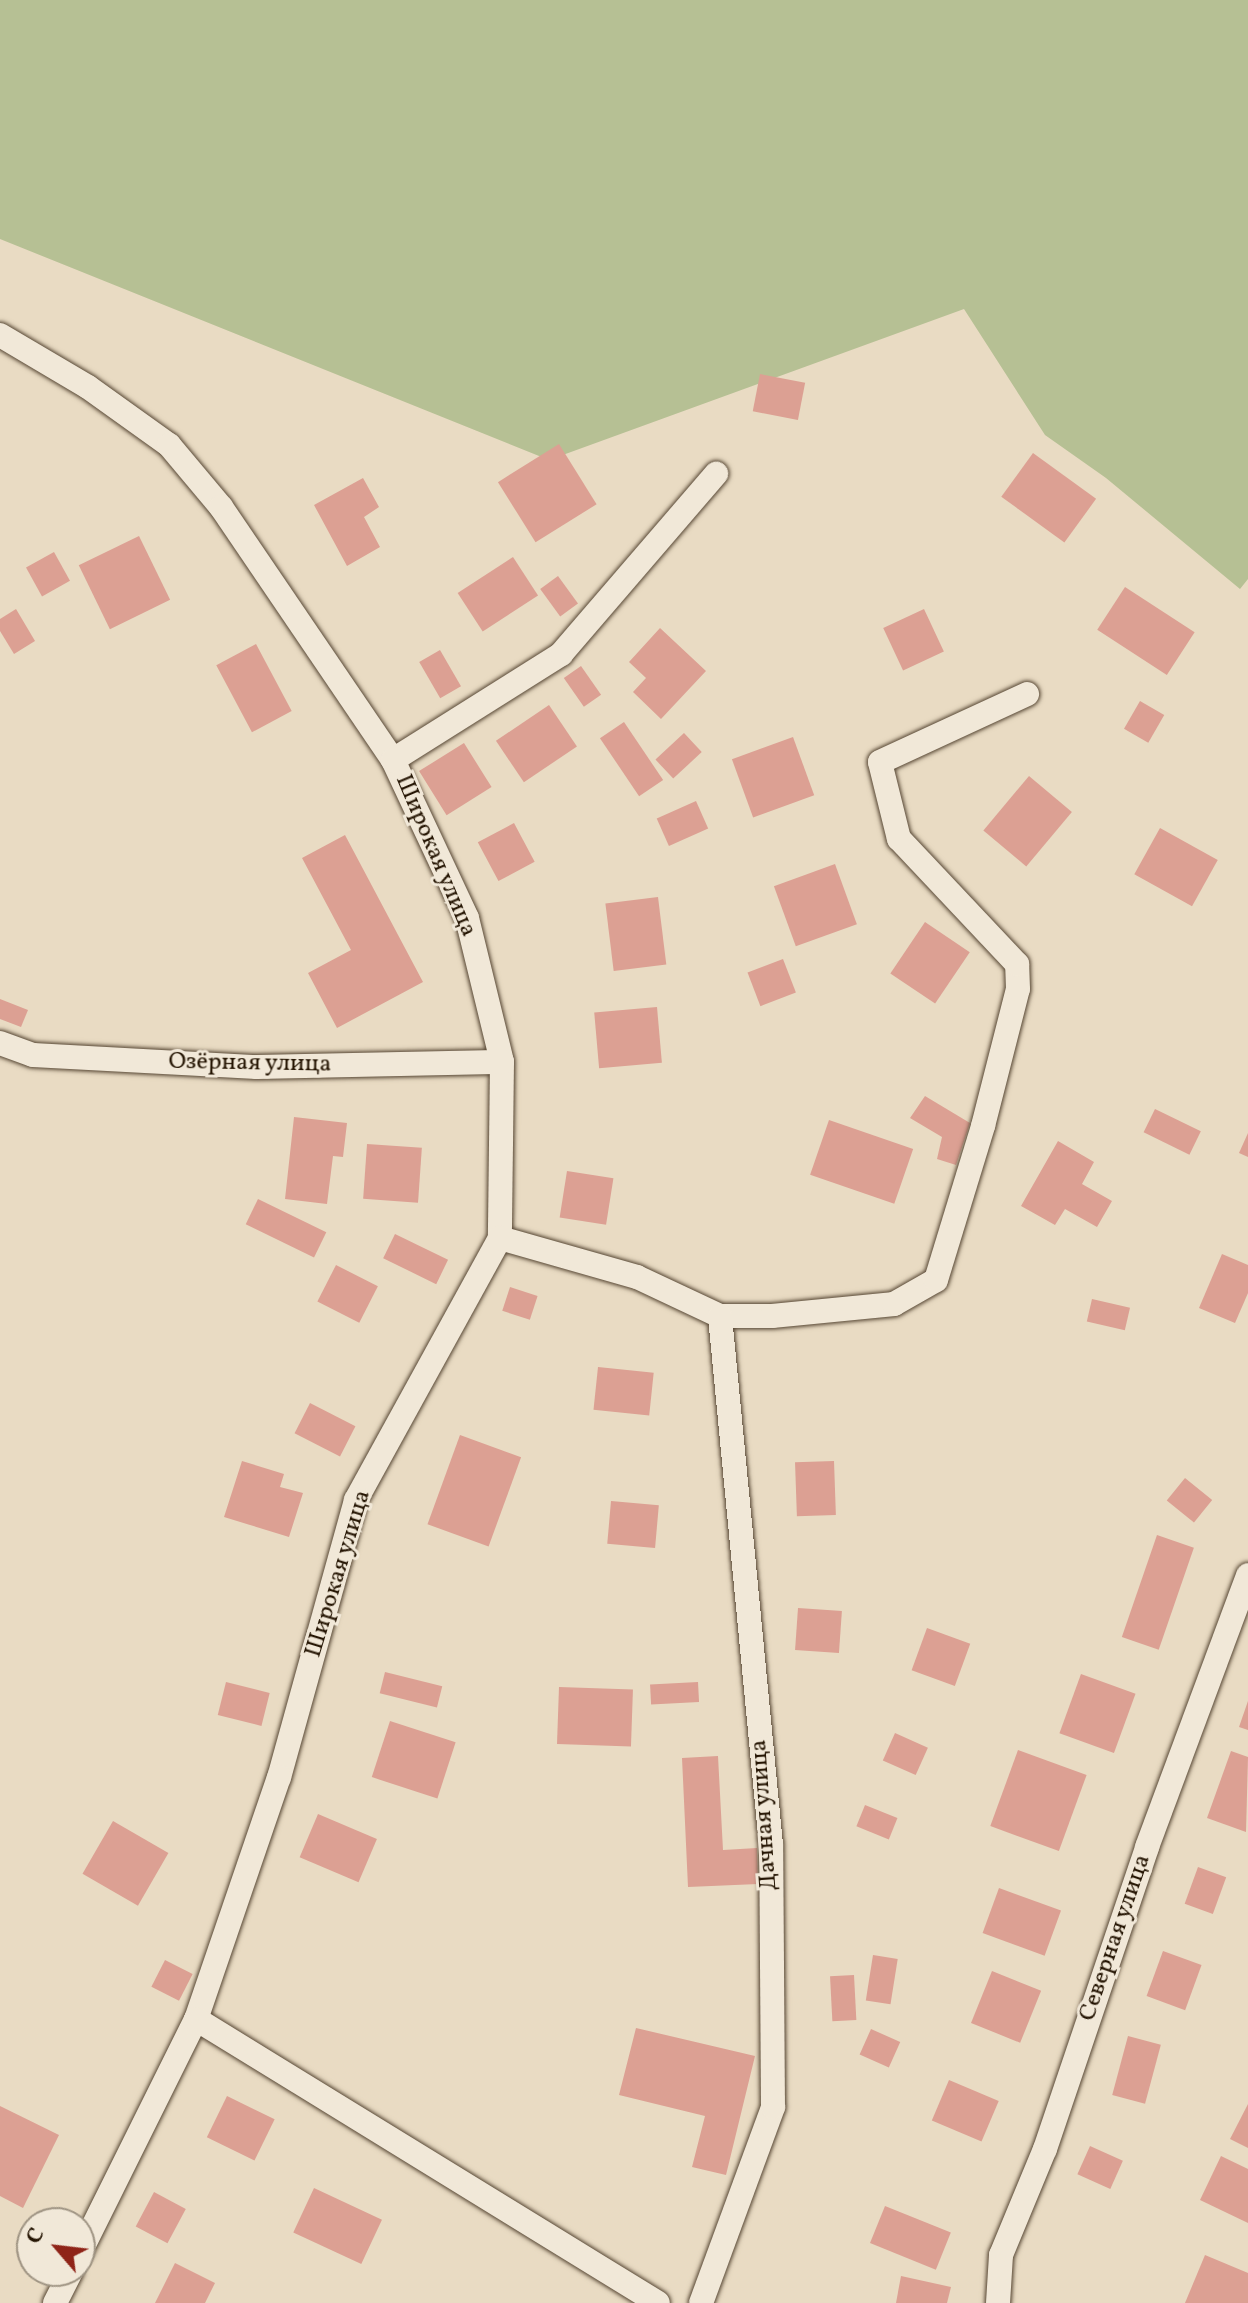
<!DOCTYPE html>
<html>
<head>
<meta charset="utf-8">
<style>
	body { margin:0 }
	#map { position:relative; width:1248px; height:2303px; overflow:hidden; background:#e9dbc3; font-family:Vollkorn,serif }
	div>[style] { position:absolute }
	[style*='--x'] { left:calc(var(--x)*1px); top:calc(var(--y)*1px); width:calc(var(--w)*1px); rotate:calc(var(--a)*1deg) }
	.green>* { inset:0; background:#b6c094 }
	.building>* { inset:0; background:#dca093; transform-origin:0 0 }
	.roads { filter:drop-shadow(0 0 2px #564633) drop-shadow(0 0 2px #564633) }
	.street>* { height:24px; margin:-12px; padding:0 12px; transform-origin:12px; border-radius:12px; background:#f1e8d8 }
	span { translate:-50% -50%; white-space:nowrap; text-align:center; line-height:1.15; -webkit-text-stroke:6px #f1e8d8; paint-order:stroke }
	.street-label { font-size:24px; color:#251503 }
	.north { position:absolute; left:16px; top:2207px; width:80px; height:80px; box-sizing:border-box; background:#f1e8d8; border:2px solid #9f9483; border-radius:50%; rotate:298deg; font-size:22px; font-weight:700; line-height:32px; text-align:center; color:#251503 }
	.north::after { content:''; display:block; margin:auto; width:28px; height:36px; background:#8f2418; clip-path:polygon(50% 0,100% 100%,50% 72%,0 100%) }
</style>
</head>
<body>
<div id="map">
	<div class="green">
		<i style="clip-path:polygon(0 0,1248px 0,1248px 579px,1240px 589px,1106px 478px,1045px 435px,964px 309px,549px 460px,0 239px)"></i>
	</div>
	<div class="building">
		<i style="left:760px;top:374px;width:46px;height:38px;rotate:11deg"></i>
		<i style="left:559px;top:444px;width:71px;height:72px;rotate:58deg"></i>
		<i style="left:1033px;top:453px;width:78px;height:54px;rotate:36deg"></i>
		<i style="clip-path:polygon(363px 478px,379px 507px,364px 517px,380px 547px,347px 566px,314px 505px)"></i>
		<i style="left:139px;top:536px;width:71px;height:67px;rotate:64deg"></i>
		<i style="left:54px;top:552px;width:33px;height:32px;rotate:61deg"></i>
		<i style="left:513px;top:557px;width:46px;height:66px;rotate:57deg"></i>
		<i style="left:558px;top:576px;width:34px;height:22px;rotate:54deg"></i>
		<i style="left:1125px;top:587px;width:83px;height:51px;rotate:33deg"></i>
		<i style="clip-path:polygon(16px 609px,35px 641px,14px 654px,0 631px,0 619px)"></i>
		<i style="left:924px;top:609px;width:47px;height:45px;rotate:65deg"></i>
		<i style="clip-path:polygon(660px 628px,706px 671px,661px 719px,633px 692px,646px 678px,629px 662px)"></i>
		<i style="left:256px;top:644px;width:76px;height:45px;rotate:62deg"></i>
		<i style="left:440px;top:650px;width:42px;height:24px;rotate:60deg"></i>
		<i style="left:581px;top:666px;width:35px;height:21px;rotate:55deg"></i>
		<i style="left:1140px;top:701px;width:28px;height:32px;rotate:30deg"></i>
		<i style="left:549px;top:705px;width:50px;height:64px;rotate:56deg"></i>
		<i style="left:624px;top:722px;width:70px;height:29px;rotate:56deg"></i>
		<i style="left:684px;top:733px;width:26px;height:39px;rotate:47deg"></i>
		<i style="left:793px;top:737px;width:62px;height:65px;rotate:70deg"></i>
		<i style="left:464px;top:743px;width:52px;height:53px;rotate:58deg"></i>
		<i style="left:1029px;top:776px;width:56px;height:71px;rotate:40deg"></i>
		<i style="left:696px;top:801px;width:30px;height:43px;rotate:66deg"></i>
		<i style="left:514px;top:823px;width:44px;height:41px;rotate:62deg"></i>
		<i style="left:1160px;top:828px;width:66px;height:53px;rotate:29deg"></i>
		<i style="clip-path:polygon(345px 835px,423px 982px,337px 1028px,308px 973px,351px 950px,302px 858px)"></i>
		<i style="left:835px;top:864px;width:64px;height:65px;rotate:70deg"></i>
		<i style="left:658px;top:897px;width:68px;height:53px;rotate:83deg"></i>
		<i style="left:925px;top:922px;width:54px;height:62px;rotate:34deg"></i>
		<i style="left:783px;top:959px;width:36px;height:38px;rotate:69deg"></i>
		<i style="clip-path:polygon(0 999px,28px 1010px,21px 1027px,0 1019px)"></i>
		<i style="left:657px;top:1007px;width:56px;height:63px;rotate:85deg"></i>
		<i style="clip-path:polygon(925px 1096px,970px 1123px,956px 1165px,937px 1159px,942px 1137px,910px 1118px)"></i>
		<i style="left:1155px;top:1109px;width:51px;height:26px;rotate:26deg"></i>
		<i style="clip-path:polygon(294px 1117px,347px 1123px,343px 1157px,333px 1156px,327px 1204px,285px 1199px)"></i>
		<i style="left:829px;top:1120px;width:89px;height:58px;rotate:19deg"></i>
		<i style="clip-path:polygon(1248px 1133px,1248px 1157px,1239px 1153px)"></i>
		<i style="clip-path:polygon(1058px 1141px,1094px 1162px,1082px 1184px,1112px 1201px,1097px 1227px,1065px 1209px,1055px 1225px,1021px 1206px)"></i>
		<i style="left:367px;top:1144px;width:55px;height:55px;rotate:4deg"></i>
		<i style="left:567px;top:1171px;width:47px;height:47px;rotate:9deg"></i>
		<i style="left:258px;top:1199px;width:76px;height:28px;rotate:26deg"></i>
		<i style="left:395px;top:1234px;width:59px;height:27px;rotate:26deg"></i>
		<i style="clip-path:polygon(1222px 1254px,1248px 1265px,1248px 1293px,1235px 1323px,1199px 1308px)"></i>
		<i style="left:336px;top:1265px;width:47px;height:41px;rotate:27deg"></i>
		<i style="left:510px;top:1287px;width:29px;height:25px;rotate:18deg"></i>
		<i style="left:1092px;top:1299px;width:39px;height:23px;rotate:13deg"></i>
		<i style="left:598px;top:1367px;width:56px;height:43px;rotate:6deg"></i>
		<i style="left:310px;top:1403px;width:51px;height:34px;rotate:27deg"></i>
		<i style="left:460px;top:1435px;width:65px;height:95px;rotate:20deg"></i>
		<i style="clip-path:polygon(242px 1461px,284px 1474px,280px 1487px,303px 1493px,289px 1537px,224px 1517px)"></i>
		<i style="left:834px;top:1461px;width:54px;height:39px;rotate:88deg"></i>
		<i style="left:1185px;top:1478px;width:35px;height:29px;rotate:39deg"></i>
		<i style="left:611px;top:1501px;width:48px;height:43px;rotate:5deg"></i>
		<i style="left:1157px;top:1535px;width:39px;height:108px;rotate:19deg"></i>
		<i style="left:798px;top:1608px;width:44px;height:42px;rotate:4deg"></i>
		<i style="left:927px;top:1628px;width:46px;height:45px;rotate:20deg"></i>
		<i style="left:385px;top:1672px;width:59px;height:22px;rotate:14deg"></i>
		<i style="left:1081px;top:1674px;width:58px;height:63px;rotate:20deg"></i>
		<i style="left:226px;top:1682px;width:45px;height:34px;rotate:14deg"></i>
		<i style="left:698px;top:1682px;width:20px;height:48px;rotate:87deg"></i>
		<i style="left:559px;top:1687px;width:74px;height:57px;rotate:2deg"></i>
		<i style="clip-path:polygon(1248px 1701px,1248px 1730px,1239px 1727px)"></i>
		<i style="left:390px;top:1721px;width:69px;height:59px;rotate:18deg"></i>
		<i style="left:895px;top:1733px;width:36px;height:30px;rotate:24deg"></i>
		<i style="left:1018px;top:1750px;width:73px;height:81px;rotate:20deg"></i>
		<i style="clip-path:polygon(1231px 1751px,1248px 1757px,1246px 1832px,1207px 1818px)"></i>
		<i style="clip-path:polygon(718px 1756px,723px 1850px,757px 1848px,758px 1884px,688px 1887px,682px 1758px)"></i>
		<i style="left:865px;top:1805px;width:35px;height:23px;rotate:22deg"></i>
		<i style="left:318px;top:1814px;width:64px;height:47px;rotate:23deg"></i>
		<i style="left:113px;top:1821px;width:64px;height:61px;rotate:30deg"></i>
		<i style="left:1198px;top:1867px;width:30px;height:39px;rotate:20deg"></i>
		<i style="left:999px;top:1888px;width:66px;height:48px;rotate:20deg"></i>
		<i style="left:1163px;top:1951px;width:41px;height:48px;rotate:20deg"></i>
		<i style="left:873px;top:1955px;width:25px;height:46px;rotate:9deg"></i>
		<i style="left:165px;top:1960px;width:31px;height:30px;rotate:27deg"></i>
		<i style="left:992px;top:1971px;width:53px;height:56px;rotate:22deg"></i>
		<i style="left:854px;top:1975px;width:45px;height:24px;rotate:87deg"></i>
		<i style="clip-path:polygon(636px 2028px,755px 2056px,726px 2175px,692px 2167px,705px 2116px,619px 2095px)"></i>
		<i style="left:871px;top:2029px;width:32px;height:28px;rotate:24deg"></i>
		<i style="left:1128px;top:2036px;width:34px;height:61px;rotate:15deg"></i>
		<i style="left:949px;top:2080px;width:54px;height:44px;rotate:23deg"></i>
		<i style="left:227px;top:2096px;width:53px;height:46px;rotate:26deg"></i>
		<i style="clip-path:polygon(1248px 2104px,1248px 2148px,1230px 2139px)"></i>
		<i style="clip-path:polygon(0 2106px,59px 2135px,23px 2208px,0 2196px)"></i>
		<i style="left:1090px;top:2146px;width:36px;height:31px;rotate:24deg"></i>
		<i style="clip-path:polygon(1221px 2156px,1248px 2169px,1248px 2223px,1200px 2200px)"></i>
		<i style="left:314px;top:2188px;width:75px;height:49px;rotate:25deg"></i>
		<i style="left:154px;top:2192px;width:36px;height:39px;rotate:28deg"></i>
		<i style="left:885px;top:2206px;width:71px;height:40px;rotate:22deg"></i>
		<i style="clip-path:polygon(1205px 2255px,1248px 2273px,1248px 2303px,1185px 2303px)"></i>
		<i style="clip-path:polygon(175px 2263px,215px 2283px,205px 2303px,155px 2303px)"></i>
		<i style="clip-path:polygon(901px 2276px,951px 2287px,947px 2303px,896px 2303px)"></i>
	</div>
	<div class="roads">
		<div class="street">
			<i style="--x:0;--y:335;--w:102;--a:30.6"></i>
			<i style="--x:88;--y:387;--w:100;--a:35.6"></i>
			<i style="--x:169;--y:445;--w:81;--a:50"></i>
			<i style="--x:221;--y:507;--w:306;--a:55.8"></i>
			<i style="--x:393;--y:760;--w:174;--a:64.9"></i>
			<i style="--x:467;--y:918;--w:148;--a:76.3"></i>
			<i style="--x:502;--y:1062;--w:176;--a:90.7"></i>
			<i style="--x:500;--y:1238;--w:299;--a:118.8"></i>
			<i style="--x:356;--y:1500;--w:288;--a:105.5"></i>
			<i style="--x:279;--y:1777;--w:256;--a:108.9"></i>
			<i style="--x:196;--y:2019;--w:261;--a:116.4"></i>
			<i style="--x:393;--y:760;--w:199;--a:-32.2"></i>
			<i style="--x:561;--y:654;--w:238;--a:-49.3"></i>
			<i style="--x:0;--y:1043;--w:35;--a:20"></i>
			<i style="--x:33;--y:1055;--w:224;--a:3.1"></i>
			<i style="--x:257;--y:1067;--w:245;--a:-1.2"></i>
			<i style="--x:500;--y:1238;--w:142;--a:15.9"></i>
			<i style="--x:637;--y:1277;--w:92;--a:25.2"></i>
			<i style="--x:720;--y:1316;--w:52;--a:0"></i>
			<i style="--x:772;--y:1316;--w:123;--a:-5.6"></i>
			<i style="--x:894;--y:1304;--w:48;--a:-29.7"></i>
			<i style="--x:936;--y:1280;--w:161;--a:-73"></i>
			<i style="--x:983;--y:1126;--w:141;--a:-75.7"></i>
			<i style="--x:1018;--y:989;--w:25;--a:-92"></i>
			<i style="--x:1017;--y:964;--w:172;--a:-133.3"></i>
			<i style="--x:899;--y:839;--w:79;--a:-103.9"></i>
			<i style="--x:880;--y:762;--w:162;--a:-24.8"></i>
			<i style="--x:196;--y:2019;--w:542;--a:31.58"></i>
			<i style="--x:55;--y:2303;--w:36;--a:-63"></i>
			<i style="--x:701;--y:2303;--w:209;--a:-69.8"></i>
			<i style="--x:773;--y:2107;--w:262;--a:-90.4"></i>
			<i style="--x:771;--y:1845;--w:531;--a:-95.51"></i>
			<i style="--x:998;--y:2303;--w:48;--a:-86.4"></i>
			<i style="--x:1001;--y:2255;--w:115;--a:-67.5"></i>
			<i style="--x:1045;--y:2149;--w:319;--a:-71.3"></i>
			<i style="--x:1147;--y:1847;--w:290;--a:-69.6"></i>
		</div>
	</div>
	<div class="street-label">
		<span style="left:435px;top:856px;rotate:67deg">Широкая улица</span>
		<span style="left:250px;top:1064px;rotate:1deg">Озёрная улица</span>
		<span style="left:339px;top:1574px;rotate:-73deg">Широкая улица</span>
		<span style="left:765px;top:1815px;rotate:-94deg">Дачная улица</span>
		<span style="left:1116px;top:1938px;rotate:-71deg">Северная улица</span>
	</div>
	<div class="north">С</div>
</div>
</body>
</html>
